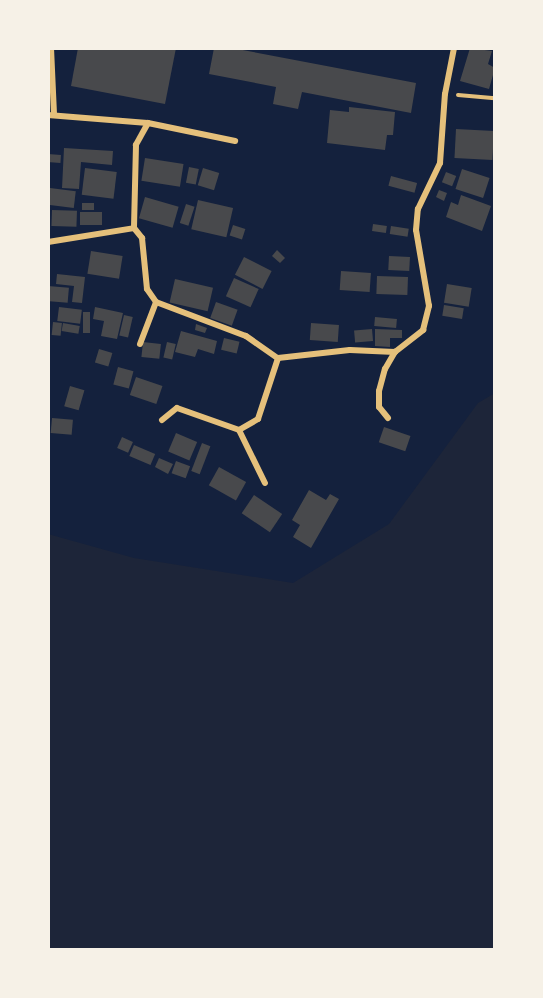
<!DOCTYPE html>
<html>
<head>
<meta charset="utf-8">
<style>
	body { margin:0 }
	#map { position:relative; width:543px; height:998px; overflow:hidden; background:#14213d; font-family:"Archivo Narrow",sans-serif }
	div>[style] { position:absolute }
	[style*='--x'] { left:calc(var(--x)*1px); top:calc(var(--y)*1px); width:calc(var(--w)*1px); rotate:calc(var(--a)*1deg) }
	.green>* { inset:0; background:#1d2539 }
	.building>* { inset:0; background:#48494c; transform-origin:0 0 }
	.path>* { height:4px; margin:-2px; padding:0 2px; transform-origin:2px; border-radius:2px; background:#e5c07b }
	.minor>* { height:6px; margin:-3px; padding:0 3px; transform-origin:3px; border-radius:3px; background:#e5c07b }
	span { translate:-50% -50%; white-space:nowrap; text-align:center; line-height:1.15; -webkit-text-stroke:6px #f6f1e7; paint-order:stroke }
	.frame { position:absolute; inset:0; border:50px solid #f6f1e7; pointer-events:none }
</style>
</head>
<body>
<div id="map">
	<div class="green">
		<i style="clip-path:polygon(495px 393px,495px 950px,48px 950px,48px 534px,134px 558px,293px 583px,389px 524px,478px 403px)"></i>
	</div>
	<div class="building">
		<i style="clip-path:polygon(78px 48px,176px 48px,165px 104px,71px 86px)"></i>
		<i style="clip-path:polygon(214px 48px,232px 48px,416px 83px,411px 113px,302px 92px,298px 109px,273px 104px,276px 87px,209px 74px)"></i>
		<i style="clip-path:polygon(470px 48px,492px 51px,488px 64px,495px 68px,489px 89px,460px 81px)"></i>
		<i style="clip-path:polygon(349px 107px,395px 112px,393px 135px,387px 135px,385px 150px,327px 143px,330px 110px,349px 112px)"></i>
		<i style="left:456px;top:129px;width:38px;height:29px;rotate:3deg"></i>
		<i style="clip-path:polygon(64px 148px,113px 151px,112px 165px,81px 162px,79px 189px,62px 188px)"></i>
		<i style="left:48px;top:154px;width:13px;height:8px;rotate:4deg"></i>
		<i style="left:145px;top:158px;width:39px;height:23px;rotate:9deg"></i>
		<i style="left:189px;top:167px;width:10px;height:16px;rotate:11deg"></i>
		<i style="left:85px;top:168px;width:32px;height:27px;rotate:7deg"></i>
		<i style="left:203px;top:168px;width:17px;height:18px;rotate:17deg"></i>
		<i style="left:462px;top:169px;width:29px;height:21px;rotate:18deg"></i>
		<i style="left:446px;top:172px;width:11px;height:11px;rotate:22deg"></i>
		<i style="left:391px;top:176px;width:27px;height:10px;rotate:15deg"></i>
		<i style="left:50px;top:188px;width:26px;height:17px;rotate:7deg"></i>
		<i style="clip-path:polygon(439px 190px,447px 193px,444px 201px,436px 197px)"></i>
		<i style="clip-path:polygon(461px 195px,491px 206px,482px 231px,446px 217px,451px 202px,458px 205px)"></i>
		<i style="left:145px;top:197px;width:35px;height:22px;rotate:16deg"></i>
		<i style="left:198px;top:200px;width:36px;height:30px;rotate:13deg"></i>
		<i style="left:82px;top:203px;width:12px;height:7px"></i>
		<i style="left:186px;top:204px;width:9px;height:20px;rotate:18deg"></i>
		<i style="left:52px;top:210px;width:25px;height:16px;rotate:2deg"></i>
		<i style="left:80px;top:212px;width:22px;height:13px"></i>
		<i style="left:373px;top:224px;width:14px;height:7px;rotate:8deg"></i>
		<i style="left:233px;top:225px;width:13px;height:11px;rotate:18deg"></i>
		<i style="left:391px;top:226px;width:18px;height:8px;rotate:9deg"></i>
		<i style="clip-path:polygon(277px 250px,285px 258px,280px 263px,272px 256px)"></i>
		<i style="left:91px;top:251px;width:32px;height:23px;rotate:9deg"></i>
		<i style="left:389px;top:256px;width:21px;height:14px;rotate:3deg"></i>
		<i style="left:244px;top:257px;width:31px;height:20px;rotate:27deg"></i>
		<i style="left:341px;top:271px;width:30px;height:19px;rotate:4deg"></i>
		<i style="clip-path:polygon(57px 274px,85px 277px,82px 303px,72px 302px,74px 286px,56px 284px)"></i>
		<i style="left:377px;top:276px;width:31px;height:18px;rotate:2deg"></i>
		<i style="left:234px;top:278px;width:27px;height:20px;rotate:24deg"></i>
		<i style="left:175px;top:279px;width:39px;height:24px;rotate:13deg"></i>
		<i style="left:447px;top:284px;width:25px;height:19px;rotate:9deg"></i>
		<i style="left:48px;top:286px;width:21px;height:15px;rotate:5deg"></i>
		<i style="left:216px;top:302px;width:23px;height:17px;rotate:20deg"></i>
		<i style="left:444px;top:305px;width:20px;height:11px;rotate:9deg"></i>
		<i style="left:59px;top:307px;width:23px;height:14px;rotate:7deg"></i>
		<i style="clip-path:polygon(95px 307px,123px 313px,117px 339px,101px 336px,104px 321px,93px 319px)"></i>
		<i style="left:83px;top:312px;width:7px;height:21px"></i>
		<i style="left:124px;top:315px;width:9px;height:21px;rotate:13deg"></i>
		<i style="left:375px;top:317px;width:22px;height:9px;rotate:5deg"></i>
		<i style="left:53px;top:322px;width:9px;height:13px;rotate:6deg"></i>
		<i style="left:63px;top:323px;width:17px;height:8px;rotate:10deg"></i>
		<i style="left:311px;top:323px;width:28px;height:17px;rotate:4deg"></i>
		<i style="clip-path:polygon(196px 324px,207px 328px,205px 333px,195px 330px)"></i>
		<i style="left:372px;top:329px;width:12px;height:18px;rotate:85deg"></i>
		<i style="clip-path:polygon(375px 329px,402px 330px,402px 338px,390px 338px,390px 347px,375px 346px)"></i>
		<i style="clip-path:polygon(181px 331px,217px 341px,214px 354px,198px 349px,195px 357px,175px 352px)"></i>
		<i style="left:224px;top:338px;width:16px;height:12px;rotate:14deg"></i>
		<i style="left:143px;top:342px;width:18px;height:15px;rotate:6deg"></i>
		<i style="left:167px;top:342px;width:9px;height:16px;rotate:13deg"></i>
		<i style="left:99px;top:349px;width:14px;height:14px;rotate:17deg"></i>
		<i style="left:118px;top:367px;width:16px;height:18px;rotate:15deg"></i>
		<i style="left:136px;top:377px;width:28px;height:19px;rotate:19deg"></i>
		<i style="left:70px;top:386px;width:15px;height:21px;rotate:16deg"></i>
		<i style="left:52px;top:418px;width:21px;height:15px;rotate:5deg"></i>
		<i style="left:384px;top:427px;width:28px;height:16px;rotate:19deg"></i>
		<i style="left:176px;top:433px;width:23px;height:20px;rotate:23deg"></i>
		<i style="left:122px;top:437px;width:12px;height:12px;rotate:24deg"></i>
		<i style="left:202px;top:443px;width:9px;height:30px;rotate:21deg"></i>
		<i style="left:134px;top:445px;width:23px;height:12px;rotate:23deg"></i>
		<i style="clip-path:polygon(159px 458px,173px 464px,168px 474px,155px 467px)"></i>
		<i style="left:176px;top:461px;width:15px;height:13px;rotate:20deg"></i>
		<i style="left:219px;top:467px;width:31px;height:21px;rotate:29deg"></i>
		<i style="clip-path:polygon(309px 490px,326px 500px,330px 494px,339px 499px,311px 548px,293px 537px,300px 525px,292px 520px)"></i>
		<i style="left:254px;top:495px;width:34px;height:22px;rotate:34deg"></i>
	</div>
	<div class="path">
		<i style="--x:458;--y:95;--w:37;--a:5"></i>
	</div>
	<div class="minor">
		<i style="--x:51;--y:48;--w:67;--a:87.4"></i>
		<i style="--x:48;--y:115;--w:100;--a:4.6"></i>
		<i style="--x:148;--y:123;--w:89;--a:11.7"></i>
		<i style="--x:148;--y:123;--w:25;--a:119"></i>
		<i style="--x:136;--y:145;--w:83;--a:91.4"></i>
		<i style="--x:134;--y:228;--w:13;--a:51"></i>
		<i style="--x:142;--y:238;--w:51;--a:84.4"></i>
		<i style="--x:147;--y:289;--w:16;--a:55"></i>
		<i style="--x:156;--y:302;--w:96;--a:20.7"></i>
		<i style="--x:246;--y:336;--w:39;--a:35"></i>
		<i style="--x:278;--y:358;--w:72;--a:-6.3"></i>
		<i style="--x:350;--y:350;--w:45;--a:2.5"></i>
		<i style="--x:395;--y:352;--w:36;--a:-38"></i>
		<i style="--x:423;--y:330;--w:25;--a:-76"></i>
		<i style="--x:429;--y:306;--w:77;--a:-99.7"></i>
		<i style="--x:416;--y:230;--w:21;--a:-85"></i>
		<i style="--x:418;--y:209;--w:51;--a:-64.4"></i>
		<i style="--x:440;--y:163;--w:69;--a:-85.9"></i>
		<i style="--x:445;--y:94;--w:47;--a:-78.9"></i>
		<i style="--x:48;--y:242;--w:87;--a:-9.2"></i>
		<i style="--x:140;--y:344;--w:45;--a:-69.1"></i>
		<i style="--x:388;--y:418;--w:14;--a:-129"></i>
		<i style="--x:379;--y:407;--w:16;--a:-90"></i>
		<i style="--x:379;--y:391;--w:23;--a:-75"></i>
		<i style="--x:385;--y:369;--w:20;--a:-60"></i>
		<i style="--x:162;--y:420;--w:19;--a:-39"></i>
		<i style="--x:177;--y:408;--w:66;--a:19.5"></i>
		<i style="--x:239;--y:430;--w:22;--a:-30"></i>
		<i style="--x:258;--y:419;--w:64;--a:-71.8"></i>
		<i style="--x:239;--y:430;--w:59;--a:63.9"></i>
	</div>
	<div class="frame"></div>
</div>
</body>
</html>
